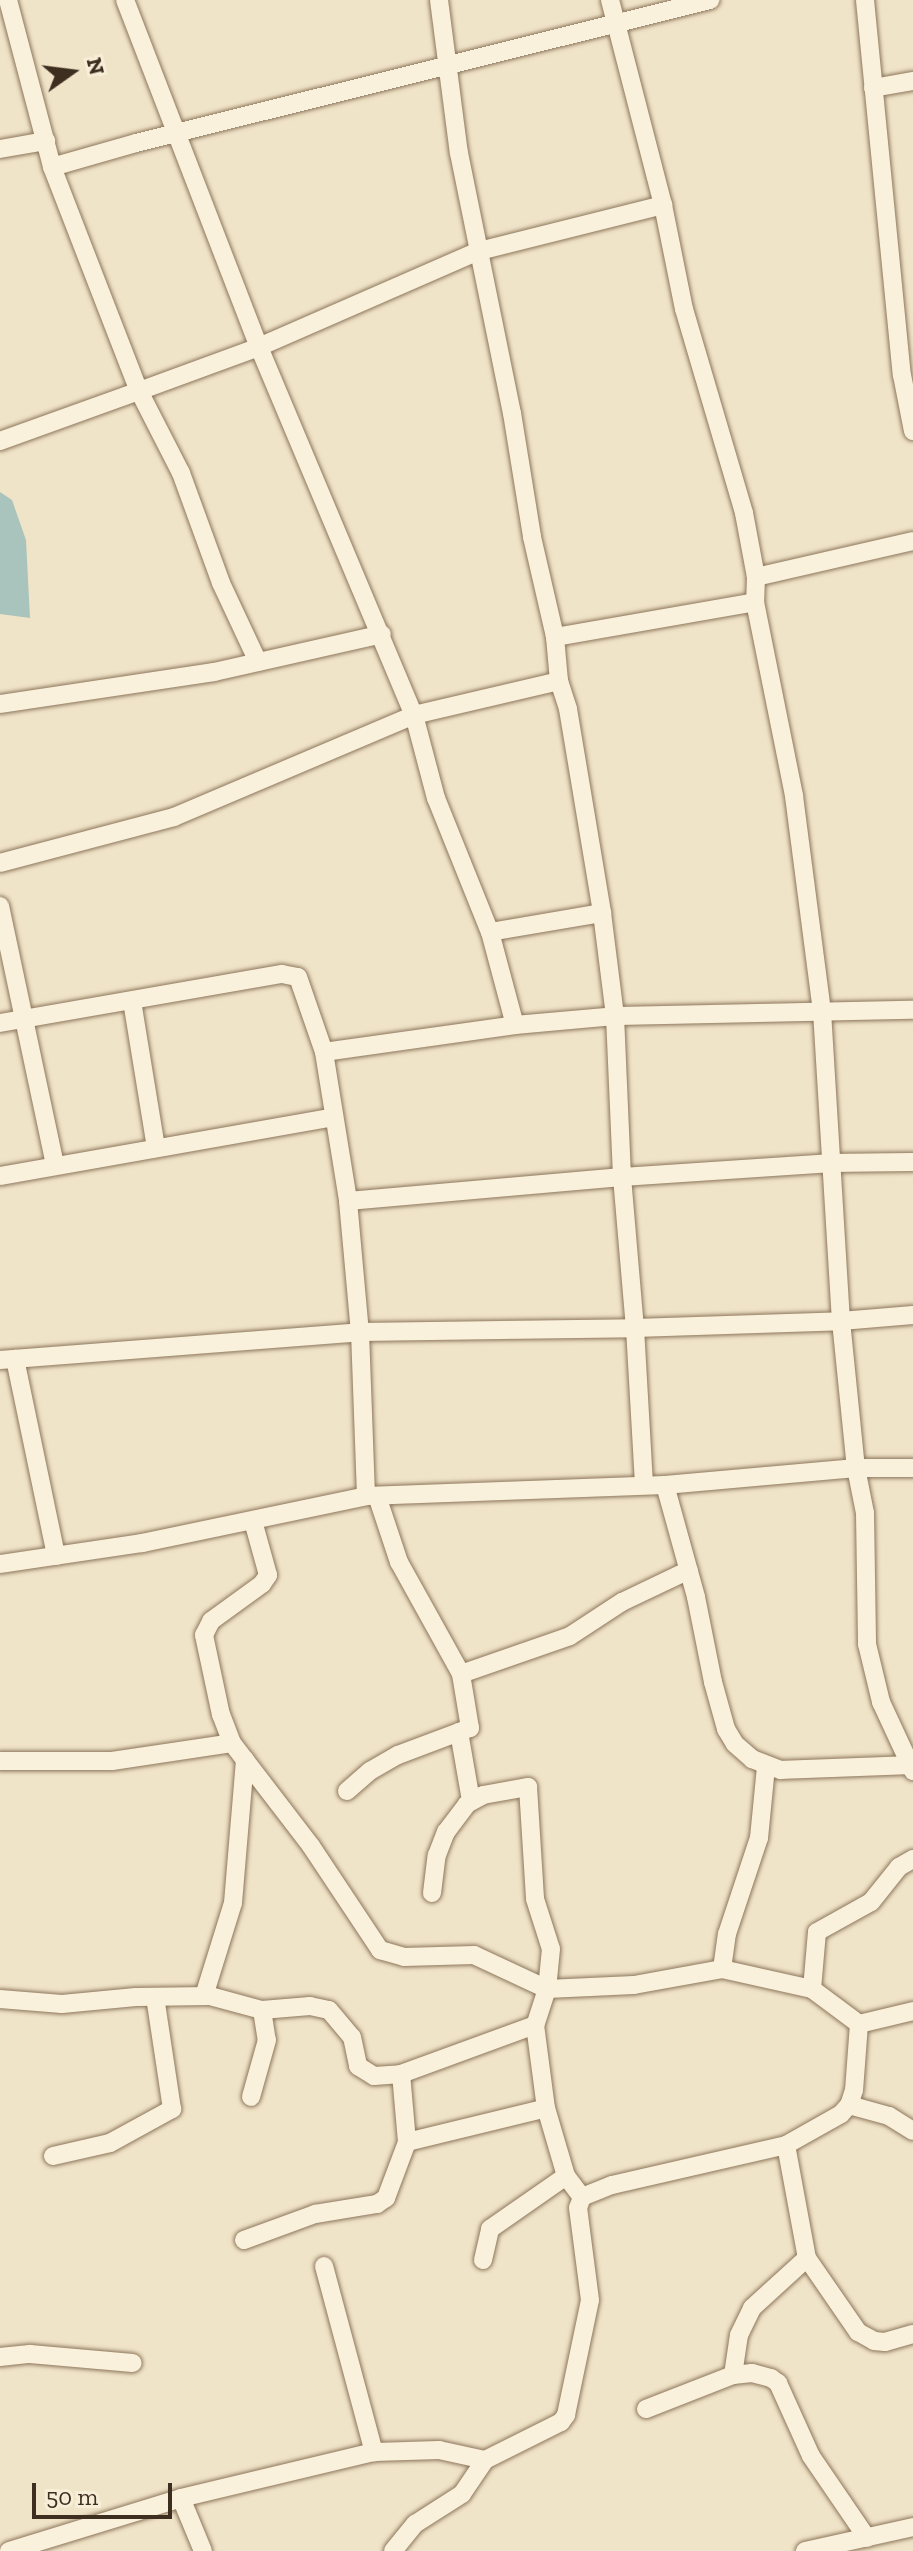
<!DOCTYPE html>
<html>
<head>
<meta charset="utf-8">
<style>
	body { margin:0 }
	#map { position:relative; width:913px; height:2551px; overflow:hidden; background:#f0e4c8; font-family:"Zilla Slab",serif }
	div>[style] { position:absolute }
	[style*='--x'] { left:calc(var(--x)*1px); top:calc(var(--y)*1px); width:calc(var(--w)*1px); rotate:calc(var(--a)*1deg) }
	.water>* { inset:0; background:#a9c4bc }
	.roads { filter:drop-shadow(0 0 2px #8d765c) drop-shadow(0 0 2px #8d765c) }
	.street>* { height:18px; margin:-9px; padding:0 9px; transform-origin:9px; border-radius:9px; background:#faf1dc }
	span { translate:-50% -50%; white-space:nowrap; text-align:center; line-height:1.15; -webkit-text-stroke:7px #f7eed8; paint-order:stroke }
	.north { position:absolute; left:32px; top:32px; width:80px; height:80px; -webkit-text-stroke:6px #f7eed8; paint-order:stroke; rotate:76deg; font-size:22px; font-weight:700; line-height:32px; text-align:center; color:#3d2e20 }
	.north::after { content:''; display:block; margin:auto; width:28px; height:36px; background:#3d2e20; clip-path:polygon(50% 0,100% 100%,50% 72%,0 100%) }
	.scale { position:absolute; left:32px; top:2483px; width:140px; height:36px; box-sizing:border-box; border:4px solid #3d2e20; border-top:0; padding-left:10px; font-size:24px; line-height:28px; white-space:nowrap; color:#3d2e20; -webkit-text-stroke:6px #f7eed8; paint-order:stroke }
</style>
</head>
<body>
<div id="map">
	<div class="water">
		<i style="clip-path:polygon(0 492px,12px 500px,26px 540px,30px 618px,0 614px)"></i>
	</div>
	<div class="roads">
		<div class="street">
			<i style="--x:8;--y:0;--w:173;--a:75.2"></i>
			<i style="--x:52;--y:167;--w:240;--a:68.8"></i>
			<i style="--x:139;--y:391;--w:128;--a:-20.1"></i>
			<i style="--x:259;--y:347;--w:240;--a:-23.6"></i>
			<i style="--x:479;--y:251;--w:190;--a:-14"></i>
			<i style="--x:125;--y:0;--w:372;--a:68.9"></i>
			<i style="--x:259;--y:347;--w:399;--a:67.2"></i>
			<i style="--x:414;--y:715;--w:86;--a:75.2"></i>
			<i style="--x:436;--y:798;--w:144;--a:68.1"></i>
			<i style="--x:490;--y:932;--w:114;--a:-9.6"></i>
			<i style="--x:439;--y:0;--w:154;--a:82.6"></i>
			<i style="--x:459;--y:153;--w:265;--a:78.5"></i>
			<i style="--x:512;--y:413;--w:126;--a:80.8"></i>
			<i style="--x:532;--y:537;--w:103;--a:77"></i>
			<i style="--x:555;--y:637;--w:44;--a:84.8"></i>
			<i style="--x:559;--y:681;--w:29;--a:72"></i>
			<i style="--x:568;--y:709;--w:207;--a:80.5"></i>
			<i style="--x:602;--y:913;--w:104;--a:82.8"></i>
			<i style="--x:615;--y:1016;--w:161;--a:87.5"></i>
			<i style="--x:622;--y:1177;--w:152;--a:85.1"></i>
			<i style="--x:635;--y:1328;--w:156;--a:86.7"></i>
			<i style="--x:610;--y:0;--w:212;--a:75.5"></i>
			<i style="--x:663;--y:205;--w:106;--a:78.6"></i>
			<i style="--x:684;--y:309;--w:213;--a:73.6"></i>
			<i style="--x:744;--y:513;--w:65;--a:79.4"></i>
			<i style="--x:756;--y:577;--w:25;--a:92"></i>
			<i style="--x:755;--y:602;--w:198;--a:78.6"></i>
			<i style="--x:794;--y:796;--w:217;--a:82.6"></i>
			<i style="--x:822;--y:1011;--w:311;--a:86.5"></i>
			<i style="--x:841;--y:1321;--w:148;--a:84.2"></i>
			<i style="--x:856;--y:1468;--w:46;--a:78.7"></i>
			<i style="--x:865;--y:1513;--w:131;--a:89.1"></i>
			<i style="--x:867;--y:1644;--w:60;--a:76.4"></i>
			<i style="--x:881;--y:1702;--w:76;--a:65.1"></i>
			<i style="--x:865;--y:0;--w:377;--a:84.4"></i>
			<i style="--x:902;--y:375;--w:57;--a:78.9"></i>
			<i style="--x:873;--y:88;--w:41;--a:-9.9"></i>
			<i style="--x:0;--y:149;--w:47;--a:-9.9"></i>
			<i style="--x:52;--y:167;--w:87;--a:-15.9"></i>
			<i style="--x:136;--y:143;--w:592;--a:-13.99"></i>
			<i style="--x:0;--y:441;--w:148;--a:-19.8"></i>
			<i style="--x:139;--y:391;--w:92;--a:62.9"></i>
			<i style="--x:181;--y:473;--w:117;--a:70"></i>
			<i style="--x:221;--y:583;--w:87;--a:64.9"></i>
			<i style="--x:756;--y:577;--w:161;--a:-12.9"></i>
			<i style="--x:555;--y:637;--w:203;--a:-9.9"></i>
			<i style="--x:0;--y:704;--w:216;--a:-8.5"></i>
			<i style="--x:214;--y:672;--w:172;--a:-12.7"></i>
			<i style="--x:0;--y:863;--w:180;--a:-14.8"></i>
			<i style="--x:174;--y:817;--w:261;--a:-23"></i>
			<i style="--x:414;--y:715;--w:149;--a:-13.2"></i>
			<i style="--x:0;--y:906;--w:265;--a:78"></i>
			<i style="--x:490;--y:932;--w:96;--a:75"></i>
			<i style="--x:132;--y:1001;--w:149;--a:80.7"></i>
			<i style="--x:0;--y:1023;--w:286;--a:-9.9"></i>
			<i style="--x:282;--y:974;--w:16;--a:11"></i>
			<i style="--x:298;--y:977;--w:79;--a:70.9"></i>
			<i style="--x:324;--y:1052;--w:151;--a:80.8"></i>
			<i style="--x:348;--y:1201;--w:132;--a:84.8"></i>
			<i style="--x:360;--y:1332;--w:164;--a:87.9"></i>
			<i style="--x:324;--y:1052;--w:193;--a:-8"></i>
			<i style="--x:515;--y:1025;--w:100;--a:-5.1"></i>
			<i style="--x:615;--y:1016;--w:298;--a:-1.2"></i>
			<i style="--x:0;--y:1176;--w:338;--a:-10"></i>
			<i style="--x:348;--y:1201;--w:275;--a:-5"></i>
			<i style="--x:622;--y:1177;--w:211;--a:-3.8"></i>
			<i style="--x:833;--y:1163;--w:80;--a:-0.7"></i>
			<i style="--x:15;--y:1359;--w:201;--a:78.2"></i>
			<i style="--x:0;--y:1360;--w:361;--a:-4.4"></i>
			<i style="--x:360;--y:1332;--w:275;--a:-0.8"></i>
			<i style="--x:635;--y:1328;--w:206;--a:-1.9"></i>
			<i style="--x:841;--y:1321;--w:72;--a:-4.8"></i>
			<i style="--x:665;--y:1485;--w:116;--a:74.5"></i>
			<i style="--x:696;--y:1597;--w:87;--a:78.7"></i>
			<i style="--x:713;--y:1682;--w:49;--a:74.5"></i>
			<i style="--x:726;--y:1729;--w:17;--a:59"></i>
			<i style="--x:735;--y:1744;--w:23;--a:41"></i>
			<i style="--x:752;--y:1759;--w:31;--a:21"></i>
			<i style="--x:781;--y:1770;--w:129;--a:-2.2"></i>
			<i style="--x:377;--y:1496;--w:70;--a:71.6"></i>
			<i style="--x:399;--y:1562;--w:128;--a:61"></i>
			<i style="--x:461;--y:1674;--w:115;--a:-19.2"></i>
			<i style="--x:570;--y:1636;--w:62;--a:-33.2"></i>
			<i style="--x:622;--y:1602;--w:74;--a:-25.5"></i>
			<i style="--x:0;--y:1564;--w:144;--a:-8.4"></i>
			<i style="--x:142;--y:1543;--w:229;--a:-11.8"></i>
			<i style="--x:366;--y:1496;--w:299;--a:-2.1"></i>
			<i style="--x:665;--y:1485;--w:192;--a:-5.1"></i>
			<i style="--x:856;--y:1468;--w:57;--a:0"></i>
			<i style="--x:459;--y:1732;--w:70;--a:80.1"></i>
			<i style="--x:232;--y:1743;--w:130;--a:52.5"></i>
			<i style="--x:311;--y:1846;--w:125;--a:56.4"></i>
			<i style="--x:380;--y:1950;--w:25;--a:16"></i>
			<i style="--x:404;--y:1957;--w:70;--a:-1.6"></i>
			<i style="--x:474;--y:1955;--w:81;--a:25"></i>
			<i style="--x:547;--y:1989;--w:87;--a:-2.6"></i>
			<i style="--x:634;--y:1985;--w:89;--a:-10.3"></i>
			<i style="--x:722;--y:1969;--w:92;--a:12.5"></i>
			<i style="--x:812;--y:1989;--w:59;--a:36.7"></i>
			<i style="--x:859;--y:2024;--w:66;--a:94.3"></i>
			<i style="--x:854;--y:2090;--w:16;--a:108"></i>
			<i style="--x:849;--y:2105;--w:41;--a:15.4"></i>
			<i style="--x:889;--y:2116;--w:28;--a:32"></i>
			<i style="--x:0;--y:1761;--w:112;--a:0"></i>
			<i style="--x:112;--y:1761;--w:121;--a:-8.5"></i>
			<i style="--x:232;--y:1743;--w:30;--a:-111"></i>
			<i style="--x:221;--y:1715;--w:82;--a:-102"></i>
			<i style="--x:204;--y:1635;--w:16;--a:-63"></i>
			<i style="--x:211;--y:1621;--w:63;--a:-36"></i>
			<i style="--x:262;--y:1584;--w:11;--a:-56"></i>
			<i style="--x:268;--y:1575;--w:56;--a:-105.5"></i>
			<i style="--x:347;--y:1791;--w:30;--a:-41"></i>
			<i style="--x:370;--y:1771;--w:32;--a:-30"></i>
			<i style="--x:398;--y:1755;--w:77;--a:-20.6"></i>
			<i style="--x:470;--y:1728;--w:55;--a:-99.5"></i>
			<i style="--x:432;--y:1893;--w:38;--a:-83"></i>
			<i style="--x:437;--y:1855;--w:25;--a:-69"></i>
			<i style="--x:446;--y:1832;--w:35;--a:-53"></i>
			<i style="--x:467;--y:1804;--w:18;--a:-29"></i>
			<i style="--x:483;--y:1795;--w:46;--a:-10.1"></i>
			<i style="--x:528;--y:1787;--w:112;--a:86.4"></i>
			<i style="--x:535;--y:1899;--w:52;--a:72.3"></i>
			<i style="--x:551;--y:1949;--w:40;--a:95.7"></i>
			<i style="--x:547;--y:1989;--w:38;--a:108"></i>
			<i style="--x:535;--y:2025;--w:84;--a:82.5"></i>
			<i style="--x:546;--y:2108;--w:71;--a:73.6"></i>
			<i style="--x:566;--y:2176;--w:26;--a:53"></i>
			<i style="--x:582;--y:2197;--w:32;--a:-22"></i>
			<i style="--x:612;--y:2185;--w:179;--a:-12.9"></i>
			<i style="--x:786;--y:2145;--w:63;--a:-29.4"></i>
			<i style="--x:841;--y:2114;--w:12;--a:-48"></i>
			<i style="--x:722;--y:1969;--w:35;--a:-82"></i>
			<i style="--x:727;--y:1934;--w:101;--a:-71.6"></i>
			<i style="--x:759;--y:1838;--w:72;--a:-84.4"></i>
			<i style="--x:812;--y:1989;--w:57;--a:-85"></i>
			<i style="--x:817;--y:1932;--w:62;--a:-29.1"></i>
			<i style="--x:871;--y:1902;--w:45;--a:-51.3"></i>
			<i style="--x:899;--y:1867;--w:16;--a:-30"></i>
			<i style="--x:204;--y:1996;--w:97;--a:-72.7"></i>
			<i style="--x:233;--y:1903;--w:144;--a:-85.2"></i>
			<i style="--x:0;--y:1999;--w:62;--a:4.6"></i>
			<i style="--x:62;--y:2004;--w:74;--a:-5.4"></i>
			<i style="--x:136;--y:1997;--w:74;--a:-0.8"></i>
			<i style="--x:210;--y:1996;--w:54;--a:15.1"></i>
			<i style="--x:262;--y:2010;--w:30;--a:81"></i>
			<i style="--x:267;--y:2040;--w:59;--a:105.7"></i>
			<i style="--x:262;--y:2010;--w:48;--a:-4.8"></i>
			<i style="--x:310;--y:2006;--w:19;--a:12"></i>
			<i style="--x:329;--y:2010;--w:35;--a:50"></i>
			<i style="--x:352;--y:2037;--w:30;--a:78"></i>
			<i style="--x:358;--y:2066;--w:19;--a:32"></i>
			<i style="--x:374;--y:2076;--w:27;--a:-4"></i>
			<i style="--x:401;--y:2074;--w:143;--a:-20.1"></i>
			<i style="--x:859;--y:2024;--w:56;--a:-13.5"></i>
			<i style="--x:407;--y:2142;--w:143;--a:-13.7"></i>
			<i style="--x:786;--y:2145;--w:115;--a:79.5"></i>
			<i style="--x:807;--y:2258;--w:90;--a:55.4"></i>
			<i style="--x:858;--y:2332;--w:18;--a:29"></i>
			<i style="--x:874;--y:2341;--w:11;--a:5"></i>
			<i style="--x:885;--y:2342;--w:29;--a:-16"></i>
			<i style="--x:53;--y:2156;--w:58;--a:-12.8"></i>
			<i style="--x:110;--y:2143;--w:71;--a:-28.7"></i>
			<i style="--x:172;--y:2109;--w:113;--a:-98.6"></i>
			<i style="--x:244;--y:2240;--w:76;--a:-20.1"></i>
			<i style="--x:315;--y:2214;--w:63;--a:-9.2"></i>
			<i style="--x:377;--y:2204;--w:11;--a:-34"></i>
			<i style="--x:386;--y:2198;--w:60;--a:-69.4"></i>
			<i style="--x:407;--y:2142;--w:68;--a:-95"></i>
			<i style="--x:483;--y:2260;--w:32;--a:-77"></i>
			<i style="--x:490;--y:2229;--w:93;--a:-34.9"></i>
			<i style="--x:324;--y:2266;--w:193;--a:75"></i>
			<i style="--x:0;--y:2357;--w:30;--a:-6"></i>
			<i style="--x:30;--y:2354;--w:103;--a:5"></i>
			<i style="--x:733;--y:2375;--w:40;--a:-81.5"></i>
			<i style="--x:739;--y:2335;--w:30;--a:-64"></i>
			<i style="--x:752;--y:2308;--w:74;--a:-42.3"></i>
			<i style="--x:646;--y:2409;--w:93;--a:-21.3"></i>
			<i style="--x:733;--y:2375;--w:19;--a:-6"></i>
			<i style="--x:752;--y:2373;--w:20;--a:15"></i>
			<i style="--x:771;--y:2378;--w:9;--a:36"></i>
			<i style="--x:778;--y:2383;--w:80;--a:65.7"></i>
			<i style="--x:811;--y:2456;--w:99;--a:55.7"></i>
			<i style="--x:181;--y:2498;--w:57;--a:67.5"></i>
			<i style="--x:9;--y:2551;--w:180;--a:-17.1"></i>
			<i style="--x:181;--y:2498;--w:198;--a:-13.4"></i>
			<i style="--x:374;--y:2452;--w:65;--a:-1.8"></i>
			<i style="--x:439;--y:2450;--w:47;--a:12.3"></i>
			<i style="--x:393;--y:2551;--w:35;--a:-51"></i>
			<i style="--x:415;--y:2524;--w:56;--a:-32.6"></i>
			<i style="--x:462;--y:2494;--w:41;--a:-55.9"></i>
			<i style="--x:485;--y:2460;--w:85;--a:-26.6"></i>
			<i style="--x:561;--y:2422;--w:9;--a:-54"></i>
			<i style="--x:566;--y:2415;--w:117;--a:-78.2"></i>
			<i style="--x:590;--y:2300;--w:93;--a:-97.4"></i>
			<i style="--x:578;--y:2208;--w:12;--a:-70"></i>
			<i style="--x:805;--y:2551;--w:111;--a:-12.5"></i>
		</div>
	</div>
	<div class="north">N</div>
	<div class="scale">50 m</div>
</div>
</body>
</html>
